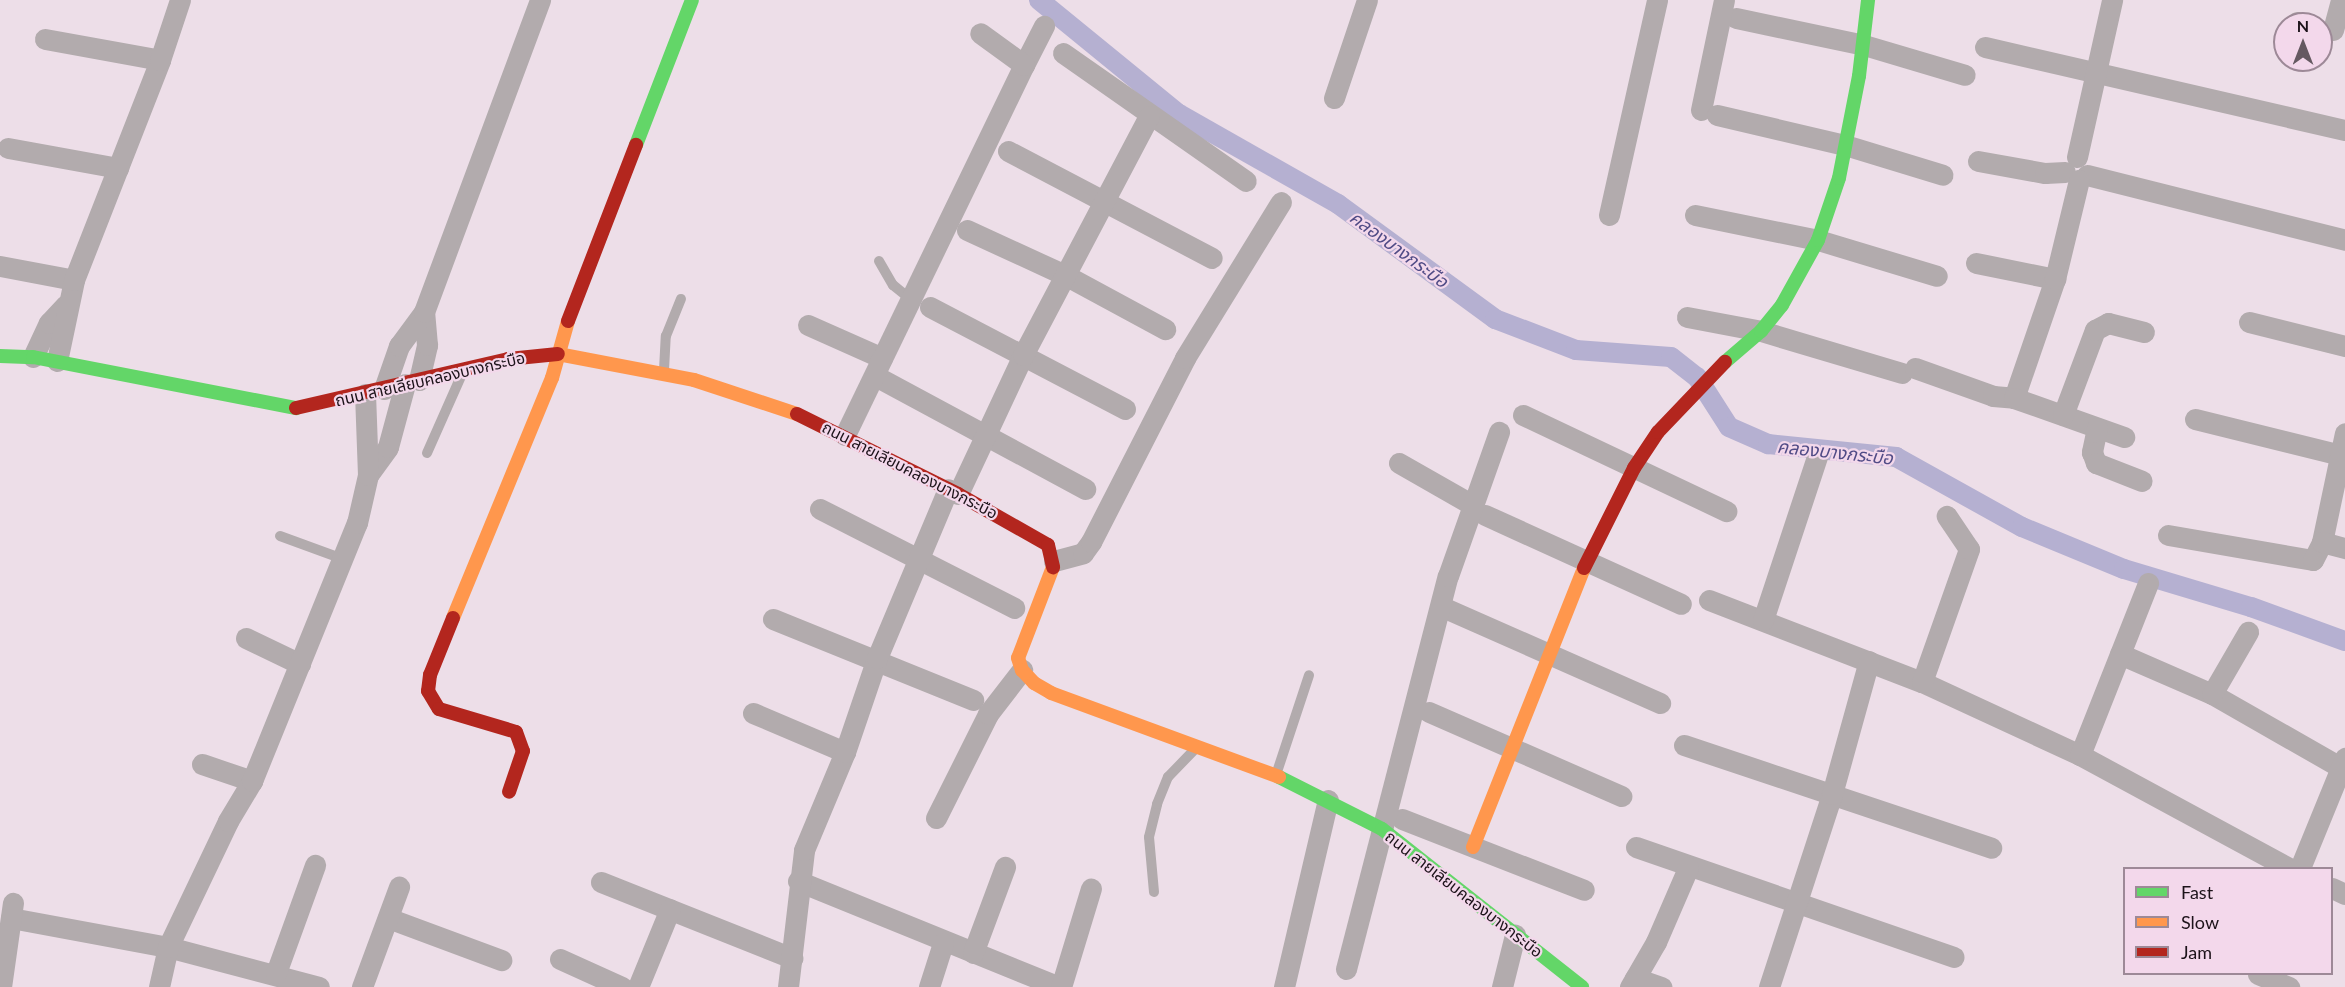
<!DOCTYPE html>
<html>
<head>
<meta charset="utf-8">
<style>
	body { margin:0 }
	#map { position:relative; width:2345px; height:987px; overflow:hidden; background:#eddee8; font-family:Lato,"Noto Sans Thai",sans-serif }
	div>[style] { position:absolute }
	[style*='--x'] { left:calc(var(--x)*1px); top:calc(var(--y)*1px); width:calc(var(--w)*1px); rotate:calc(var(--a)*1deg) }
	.canal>* { height:20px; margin:-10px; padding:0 10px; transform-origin:10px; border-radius:10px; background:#b5b0d1 }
	.lane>* { height:10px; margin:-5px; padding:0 5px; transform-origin:5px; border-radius:5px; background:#b2abad }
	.street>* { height:21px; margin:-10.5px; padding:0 10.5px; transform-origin:10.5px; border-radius:10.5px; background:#b2abad }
	.fast>* { height:14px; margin:-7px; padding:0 7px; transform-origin:7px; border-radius:7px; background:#63d668 }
	.slow>* { height:14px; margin:-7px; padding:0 7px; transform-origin:7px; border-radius:7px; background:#ff974d }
	.jam>* { height:14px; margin:-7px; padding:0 7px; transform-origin:7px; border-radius:7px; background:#b3261e }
	span { translate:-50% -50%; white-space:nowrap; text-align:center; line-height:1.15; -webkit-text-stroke:4.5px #f3d8eb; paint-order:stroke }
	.street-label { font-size:16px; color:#1c1219 }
	.water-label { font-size:18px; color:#514c86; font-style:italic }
	.legend { position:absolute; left:2123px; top:867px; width:210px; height:108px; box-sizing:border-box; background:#f3d8eb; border:2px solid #9d8997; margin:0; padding:8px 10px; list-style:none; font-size:18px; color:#1c1219 }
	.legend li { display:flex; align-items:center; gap:12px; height:30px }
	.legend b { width:30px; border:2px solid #9d8997 }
	.north { position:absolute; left:2273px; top:12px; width:60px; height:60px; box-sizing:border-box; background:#f3d8eb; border:2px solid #9d8997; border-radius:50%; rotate:0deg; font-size:16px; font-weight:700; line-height:24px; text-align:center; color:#1c1219 }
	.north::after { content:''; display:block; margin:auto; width:21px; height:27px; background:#655961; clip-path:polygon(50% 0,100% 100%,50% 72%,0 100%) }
</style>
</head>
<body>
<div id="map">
	<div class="canal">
		<i style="--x:1039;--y:0;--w:181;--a:39.2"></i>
		<i style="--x:1179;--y:114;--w:183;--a:29.5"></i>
		<i style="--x:1338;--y:204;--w:195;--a:36.2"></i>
		<i style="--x:1495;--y:319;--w:87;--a:20.9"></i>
		<i style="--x:1576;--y:350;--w:95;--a:4.2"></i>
		<i style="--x:1671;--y:357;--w:33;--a:38"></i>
		<i style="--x:1697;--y:377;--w:59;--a:57.4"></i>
		<i style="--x:1729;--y:427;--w:43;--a:23.6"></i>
		<i style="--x:1768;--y:444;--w:129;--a:5.8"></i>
		<i style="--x:1896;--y:457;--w:144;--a:29.1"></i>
		<i style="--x:2022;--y:527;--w:110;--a:22.4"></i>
		<i style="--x:2124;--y:569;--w:133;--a:16.7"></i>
		<i style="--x:2251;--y:607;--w:100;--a:19.9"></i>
	</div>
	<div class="lane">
		<i style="--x:879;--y:261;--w:28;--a:60"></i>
		<i style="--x:893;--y:285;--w:22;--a:39"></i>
		<i style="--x:664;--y:370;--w:34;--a:-87"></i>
		<i style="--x:666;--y:336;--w:40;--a:-68"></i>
		<i style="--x:427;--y:453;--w:86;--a:-66.1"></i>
		<i style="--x:280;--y:536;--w:67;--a:20.1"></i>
		<i style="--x:1276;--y:775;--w:105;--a:-71.7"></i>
		<i style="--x:1154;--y:892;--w:55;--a:-95.2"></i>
		<i style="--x:1149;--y:837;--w:34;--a:-76"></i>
		<i style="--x:1157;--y:804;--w:29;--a:-68"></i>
		<i style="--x:1168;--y:777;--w:39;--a:-46"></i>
	</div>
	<div class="street">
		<i style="--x:1736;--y:18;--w:131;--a:11.9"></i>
		<i style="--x:1864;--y:45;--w:105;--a:16.5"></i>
		<i style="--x:2297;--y:22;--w:8;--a:14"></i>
		<i style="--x:2333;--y:30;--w:31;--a:-75"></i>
		<i style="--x:45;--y:39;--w:117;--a:10.3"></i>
		<i style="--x:1985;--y:47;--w:369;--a:13"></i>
		<i style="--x:1063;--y:53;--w:223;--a:35"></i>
		<i style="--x:1024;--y:65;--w:44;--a:-62.9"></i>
		<i style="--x:1334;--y:98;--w:103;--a:-71.4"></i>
		<i style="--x:1701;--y:110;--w:112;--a:-78.2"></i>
		<i style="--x:1717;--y:115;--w:131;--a:13.2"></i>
		<i style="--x:1845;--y:145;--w:102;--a:17"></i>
		<i style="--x:8;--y:148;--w:112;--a:10.3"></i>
		<i style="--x:1008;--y:151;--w:230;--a:27.7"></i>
		<i style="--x:2077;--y:157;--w:161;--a:-77.4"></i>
		<i style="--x:1978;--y:161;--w:68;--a:10.2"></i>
		<i style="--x:2045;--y:173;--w:20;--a:-3"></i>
		<i style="--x:2087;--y:175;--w:266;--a:14.1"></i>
		<i style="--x:1609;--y:215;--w:220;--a:-77.4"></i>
		<i style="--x:1695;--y:215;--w:126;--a:11.5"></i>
		<i style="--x:1818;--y:240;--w:124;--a:16.8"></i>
		<i style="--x:967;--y:230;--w:108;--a:24.7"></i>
		<i style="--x:1065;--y:275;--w:114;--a:28.4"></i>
		<i style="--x:1976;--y:263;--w:81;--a:11.4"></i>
		<i style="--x:0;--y:266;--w:75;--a:10.7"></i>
		<i style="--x:930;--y:307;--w:220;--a:27.6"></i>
		<i style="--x:1687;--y:317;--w:75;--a:10.7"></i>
		<i style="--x:1761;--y:331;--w:147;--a:16.6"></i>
		<i style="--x:2249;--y:322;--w:99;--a:14"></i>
		<i style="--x:808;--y:325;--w:81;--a:24"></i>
		<i style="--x:33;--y:357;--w:38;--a:-65"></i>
		<i style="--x:49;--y:323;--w:25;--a:-47"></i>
		<i style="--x:57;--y:361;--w:83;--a:-78.1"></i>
		<i style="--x:74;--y:280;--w:236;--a:-68.6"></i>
		<i style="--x:160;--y:60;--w:63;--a:-71.6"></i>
		<i style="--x:1915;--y:368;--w:83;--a:19.7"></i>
		<i style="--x:1993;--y:396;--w:21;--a:5"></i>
		<i style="--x:2014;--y:398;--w:126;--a:-71"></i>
		<i style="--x:2055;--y:279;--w:102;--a:-76.4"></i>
		<i style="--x:881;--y:379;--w:232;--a:28.3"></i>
		<i style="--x:419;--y:380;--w:36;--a:-77"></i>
		<i style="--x:427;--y:345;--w:33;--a:-95"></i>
		<i style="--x:384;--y:389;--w:46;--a:-70.8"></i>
		<i style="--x:399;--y:346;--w:42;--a:-53.7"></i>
		<i style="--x:424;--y:312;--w:333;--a:-69.6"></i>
		<i style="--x:2014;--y:398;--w:117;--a:19.5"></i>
		<i style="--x:1523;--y:415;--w:225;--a:25.3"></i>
		<i style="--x:2063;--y:415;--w:91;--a:-69.4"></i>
		<i style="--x:2095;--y:330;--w:15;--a:-28"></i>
		<i style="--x:2108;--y:323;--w:37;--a:14"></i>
		<i style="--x:2195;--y:419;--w:150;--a:13.9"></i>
		<i style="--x:2097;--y:428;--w:25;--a:102"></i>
		<i style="--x:2092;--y:452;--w:12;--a:70"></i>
		<i style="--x:2096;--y:463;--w:49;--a:21.4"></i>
		<i style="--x:845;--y:435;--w:411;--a:-64.2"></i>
		<i style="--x:1024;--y:65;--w:54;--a:-144"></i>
		<i style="--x:1399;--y:463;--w:83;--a:29.7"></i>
		<i style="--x:368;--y:475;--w:34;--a:-54"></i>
		<i style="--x:388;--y:447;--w:65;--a:-74.9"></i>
		<i style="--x:958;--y:494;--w:153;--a:-64.9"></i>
		<i style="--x:1023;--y:355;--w:270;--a:-62.2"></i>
		<i style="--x:820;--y:509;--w:218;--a:27"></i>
		<i style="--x:1485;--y:515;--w:215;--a:24.4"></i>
		<i style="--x:2168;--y:535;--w:147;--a:9.8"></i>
		<i style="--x:2313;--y:560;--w:20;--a:-63"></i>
		<i style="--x:2322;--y:542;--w:111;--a:-78.1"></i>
		<i style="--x:2322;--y:542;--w:24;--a:15"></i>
		<i style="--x:1054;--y:561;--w:30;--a:-15"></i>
		<i style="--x:1083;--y:553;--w:14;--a:-54"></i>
		<i style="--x:1091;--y:542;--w:207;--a:-62.9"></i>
		<i style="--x:1185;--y:358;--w:183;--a:-58.4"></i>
		<i style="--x:1709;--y:600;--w:228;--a:21.1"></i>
		<i style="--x:1922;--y:682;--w:174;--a:24.8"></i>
		<i style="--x:2080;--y:755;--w:238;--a:28.4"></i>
		<i style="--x:1447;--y:609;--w:233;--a:23.8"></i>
		<i style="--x:773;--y:619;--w:216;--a:22"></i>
		<i style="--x:1763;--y:620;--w:172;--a:-71.7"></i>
		<i style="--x:246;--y:638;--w:60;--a:25.7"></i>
		<i style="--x:2120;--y:654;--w:100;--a:23.5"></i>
		<i style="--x:2212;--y:694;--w:153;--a:29.7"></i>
		<i style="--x:1922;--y:682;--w:141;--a:-70.5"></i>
		<i style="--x:1969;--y:549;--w:40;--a:-124"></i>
		<i style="--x:2212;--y:694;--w:72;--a:-59.9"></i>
		<i style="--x:1429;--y:712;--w:210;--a:23.6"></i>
		<i style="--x:753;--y:713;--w:100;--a:23"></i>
		<i style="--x:1684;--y:745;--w:324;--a:18.5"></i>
		<i style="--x:2080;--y:755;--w:185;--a:-68.4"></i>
		<i style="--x:202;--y:764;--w:53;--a:18.8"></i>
		<i style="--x:936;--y:818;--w:116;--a:-63.4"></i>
		<i style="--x:988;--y:714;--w:56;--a:-52.3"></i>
		<i style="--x:1402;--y:819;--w:195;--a:21.3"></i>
		<i style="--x:1636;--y:847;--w:336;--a:19.1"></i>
		<i style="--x:2300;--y:868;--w:119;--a:-67.8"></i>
		<i style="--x:798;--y:881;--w:282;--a:22.1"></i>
		<i style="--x:601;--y:882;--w:206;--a:21.7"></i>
		<i style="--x:2332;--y:888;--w:14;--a:25"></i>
		<i style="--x:11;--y:918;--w:160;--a:10.5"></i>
		<i style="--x:168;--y:947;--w:156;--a:14.8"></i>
		<i style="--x:388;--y:918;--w:121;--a:20.4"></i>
		<i style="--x:973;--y:953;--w:92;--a:-69.6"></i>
		<i style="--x:560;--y:959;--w:68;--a:24.3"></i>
		<i style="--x:1346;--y:969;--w:406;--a:-75.5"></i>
		<i style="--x:1448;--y:576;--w:153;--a:-70.5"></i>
		<i style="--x:276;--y:973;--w:115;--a:-70.1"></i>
		<i style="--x:2258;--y:974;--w:34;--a:23"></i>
		<i style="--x:1635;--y:978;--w:28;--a:19"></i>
		<i style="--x:1;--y:987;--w:85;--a:-81.9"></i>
		<i style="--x:159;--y:987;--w:41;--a:-77.3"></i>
		<i style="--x:168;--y:947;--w:140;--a:-64.5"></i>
		<i style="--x:228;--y:821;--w:47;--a:-59"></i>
		<i style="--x:252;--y:781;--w:279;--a:-67.9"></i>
		<i style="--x:357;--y:523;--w:49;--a:-77.1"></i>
		<i style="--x:368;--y:475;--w:81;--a:-92.1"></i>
		<i style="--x:362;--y:987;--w:107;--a:-69.7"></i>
		<i style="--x:638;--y:987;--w:84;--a:-67.7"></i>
		<i style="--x:788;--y:987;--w:138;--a:-83.3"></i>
		<i style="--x:804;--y:850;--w:106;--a:-67.3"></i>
		<i style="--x:845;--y:752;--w:99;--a:-71.2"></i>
		<i style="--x:877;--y:658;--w:183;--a:-67.2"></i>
		<i style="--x:929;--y:987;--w:46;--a:-72.3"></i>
		<i style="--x:1061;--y:987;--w:103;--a:-73.1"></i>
		<i style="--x:1284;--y:987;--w:192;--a:-76.8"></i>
		<i style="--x:1502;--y:987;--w:54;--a:-76"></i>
		<i style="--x:1630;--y:987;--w:52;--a:-60"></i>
		<i style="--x:1656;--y:942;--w:81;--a:-66.6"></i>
		<i style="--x:1769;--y:987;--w:203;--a:-71.9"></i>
		<i style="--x:1832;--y:794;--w:138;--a:-74.5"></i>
	</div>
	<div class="fast">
		<i style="--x:636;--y:145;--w:155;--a:-68.9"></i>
		<i style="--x:0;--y:356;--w:33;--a:2"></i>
		<i style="--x:33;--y:357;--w:268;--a:11"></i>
		<i style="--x:1725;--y:362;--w:48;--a:-40.7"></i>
		<i style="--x:1761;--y:331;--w:33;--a:-51"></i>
		<i style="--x:1782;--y:305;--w:74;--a:-61"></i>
		<i style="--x:1818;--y:240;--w:65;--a:-71.3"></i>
		<i style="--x:1839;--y:178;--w:104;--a:-78.9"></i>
		<i style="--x:1859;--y:76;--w:77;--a:-83.2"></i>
		<i style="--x:1279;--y:777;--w:115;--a:26.8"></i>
		<i style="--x:1382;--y:829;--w:255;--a:38.3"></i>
	</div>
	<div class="slow">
		<i style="--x:558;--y:354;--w:138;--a:10.8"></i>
		<i style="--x:694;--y:380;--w:108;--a:18.3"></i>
		<i style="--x:1053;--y:567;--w:97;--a:111"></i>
		<i style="--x:1018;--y:658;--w:13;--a:72"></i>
		<i style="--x:1022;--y:670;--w:18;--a:47"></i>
		<i style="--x:1034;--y:683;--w:20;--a:30"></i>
		<i style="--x:1051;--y:693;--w:243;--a:20.2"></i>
		<i style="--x:453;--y:618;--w:260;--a:-67.6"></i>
		<i style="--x:552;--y:378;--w:59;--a:-74.3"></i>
		<i style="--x:1473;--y:847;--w:300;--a:-68.3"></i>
	</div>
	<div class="jam">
		<i style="--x:568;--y:321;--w:189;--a:-68.9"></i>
		<i style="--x:296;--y:408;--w:218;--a:-13"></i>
		<i style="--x:508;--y:359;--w:50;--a:-5.7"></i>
		<i style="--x:797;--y:414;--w:180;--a:26.4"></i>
		<i style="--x:958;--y:494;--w:103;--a:29.5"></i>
		<i style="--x:1048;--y:545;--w:23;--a:77"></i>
		<i style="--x:1584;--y:568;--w:112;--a:-63.4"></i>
		<i style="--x:1634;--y:468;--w:43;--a:-56.3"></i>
		<i style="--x:1658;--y:432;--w:97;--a:-46.3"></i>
		<i style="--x:453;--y:618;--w:61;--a:112"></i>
		<i style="--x:430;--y:675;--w:16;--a:97"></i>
		<i style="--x:428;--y:691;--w:21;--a:59"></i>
		<i style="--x:439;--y:709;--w:80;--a:16.6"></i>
		<i style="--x:516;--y:732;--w:20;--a:70"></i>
		<i style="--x:523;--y:751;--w:43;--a:108.9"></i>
	</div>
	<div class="street-label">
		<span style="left:430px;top:379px;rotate:-13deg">ถนน สายเลียบคลองบางกระบือ</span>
		<span style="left:910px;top:470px;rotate:27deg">ถนน สายเลียบคลองบางกระบือ</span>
		<span style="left:1464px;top:894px;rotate:38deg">ถนน สายเลียบคลองบางกระบือ</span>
	</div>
	<div class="water-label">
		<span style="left:1399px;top:249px;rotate:36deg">คลองบางกระบือ</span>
		<span style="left:1835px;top:452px;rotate:6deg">คลองบางกระบือ</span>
	</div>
	<ul class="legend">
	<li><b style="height:8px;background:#63d668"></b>Fast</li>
	<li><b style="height:8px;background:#ff974d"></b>Slow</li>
	<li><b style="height:8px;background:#b3261e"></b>Jam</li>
	</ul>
	<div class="north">N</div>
</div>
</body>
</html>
